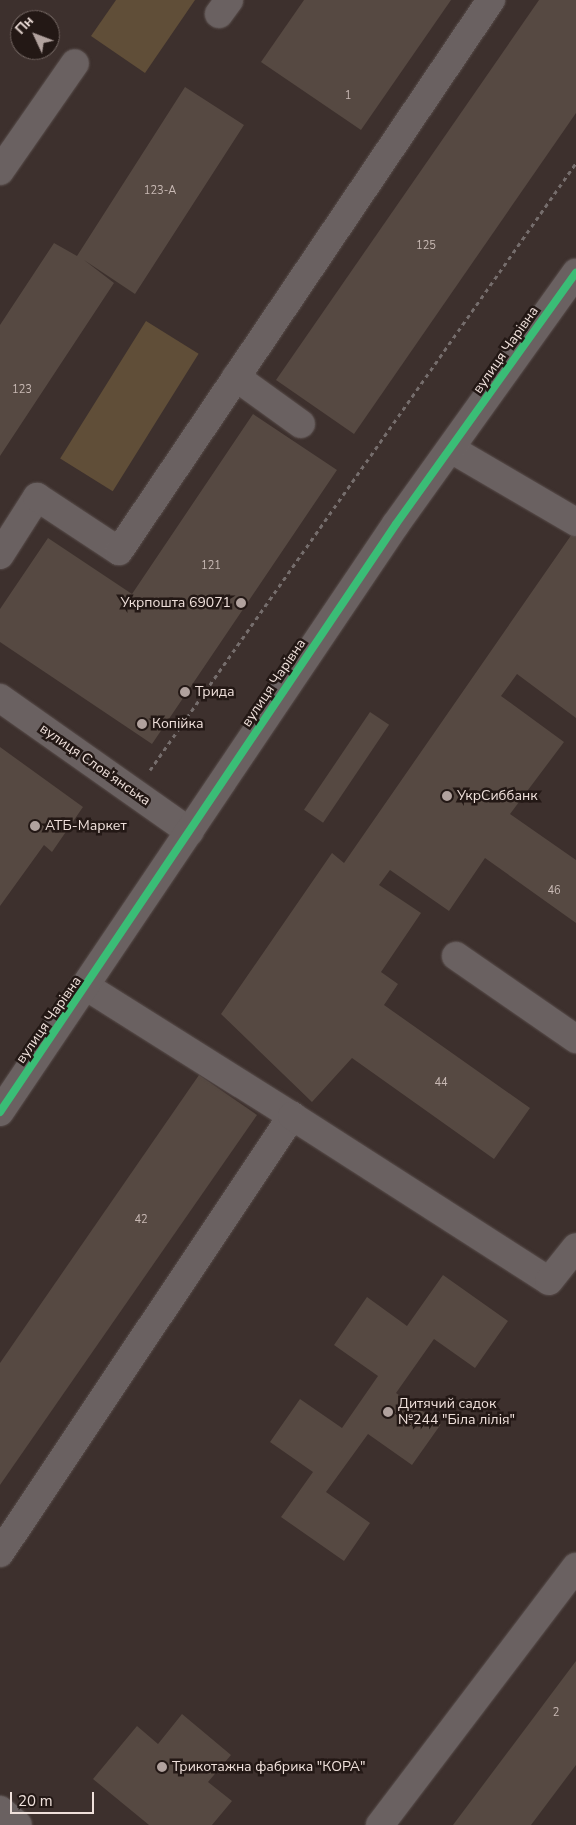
<!DOCTYPE html>
<html>
<head>
<meta charset="utf-8">
<style>
	body { margin:0 }
	#map { position:relative; width:576px; height:1825px; overflow:hidden; background:#3d302d; font-family:"Nunito Sans",sans-serif }
	div>[style] { position:absolute }
	[style*='--x'] { left:calc(var(--x)*1px); top:calc(var(--y)*1px); width:calc(var(--w)*1px); rotate:calc(var(--a)*1deg) }
	.green>* { inset:0; background:#604e38; transform-origin:0 0 }
	.building>* { inset:0; background:#564942; transform-origin:0 0 }
	.path>* { height:3px; margin-top:-1.5px; transform-origin:0; background:repeating-linear-gradient(90deg,#756d6c 0 4px,transparent 0 8px) }
	.roads { filter:drop-shadow(0 0 1px #584d4b) drop-shadow(0 0 1px #584d4b) }
	.minor>* { height:28px; margin:-14px; padding:0 14px; transform-origin:14px; border-radius:14px; background:#6a6161 }
	.cycleway>* { height:8px; margin:-4px; padding:0 4px; transform-origin:4px; border-radius:4px; background:#3abd76 }
	.dots>* { width:14px; height:14px; translate:-50% -50%; box-sizing:border-box; border:2px solid #231815; border-radius:50% }
	span { translate:-50% -50%; white-space:nowrap; text-align:center; line-height:1.15; -webkit-text-stroke:5px #231815; paint-order:stroke }
	.number-label { font-size:11px; color:#c9bab5 }
	.number-label span { -webkit-text-stroke-width:0 }
	.street-label { font-size:14px; color:#efe0db }
	.poi-label { font-size:14px; color:#efe0db }
	.right { translate:-100% -50%; text-align:right }
	.left { translate:0 -50%; text-align:left }
	.north { position:absolute; left:10px; top:10px; width:50px; height:50px; box-sizing:border-box; background:#231815; border:1px solid #756864; border-radius:50%; rotate:313deg; font-size:14px; font-weight:700; line-height:20px; text-align:center; color:#efe0db }
	.north::after { content:''; display:block; margin:auto; width:18px; height:22px; background:#b1a29e; clip-path:polygon(50% 0,100% 100%,50% 72%,0 100%) }
	.scale { position:absolute; left:10px; top:1792px; width:84px; height:22px; box-sizing:border-box; border:2px solid #efe0db; border-top:0; padding-left:6px; font-size:15px; line-height:18px; white-space:nowrap; color:#efe0db; -webkit-text-stroke:4px #231815; paint-order:stroke }
</style>
</head>
<body>
<div id="map">
	<div class="green">
		<i style="clip-path:polygon(116px 0,195px 0,145px 73px,91px 36px)"></i>
		<i style="left:146px;top:321px;width:62px;height:162px;rotate:32deg"></i>
	</div>
	<div class="building">
		<i style="clip-path:polygon(304px 0,451px 0,361px 130px,261px 62px)"></i>
		<i style="clip-path:polygon(539px 0,576px 0,576px 113px,354px 434px,276px 380px)"></i>
		<i style="clip-path:polygon(185px 87px,244px 125px,135px 294px,84px 260px,114px 283px,0 456px,0 325px,54px 243px,77px 256px)"></i>
		<i style="clip-path:polygon(253px 414px,337px 470px,152px 744px,0 642px,0 609px,48px 538px,132px 594px)"></i>
		<i style="clip-path:polygon(572px 534px,576px 537px,576px 718px,517px 674px,501px 696px,564px 742px,510px 814px,576px 860px,576px 923px,485px 858px,449px 911px,390px 870px,379px 885px,421px 913px,381px 972px,398px 984px,384px 1005px,530px 1108px,494px 1159px,352px 1058px,312px 1102px,221px 1014px,332px 853px,344px 863px)"></i>
		<i style="left:370px;top:712px;width:23px;height:118px;rotate:34deg"></i>
		<i style="clip-path:polygon(0 747px,83px 807px,52px 852px,44px 845px,0 906px)"></i>
		<i style="clip-path:polygon(199px 1075px,257px 1115px,0 1485px,0 1363px)"></i>
		<i style="clip-path:polygon(443px 1275px,508px 1321px,475px 1368px,434px 1339px,396px 1393px,441px 1424px,412px 1465px,368px 1434px,326px 1492px,370px 1523px,344px 1561px,281px 1517px,313px 1472px,270px 1442px,300px 1399px,342px 1428px,378px 1376px,334px 1345px,367px 1297px,407px 1326px)"></i>
		<i style="clip-path:polygon(576px 1661px,576px 1765px,531px 1825px,453px 1825px)"></i>
		<i style="clip-path:polygon(182px 1714px,231px 1755px,208px 1782px,232px 1801px,212px 1825px,149px 1825px,93px 1779px,137px 1726px,158px 1744px)"></i>
	</div>
	<div class="path">
		<i style="--x:150;--y:770;--w:742;--a:-54.94"></i>
	</div>
	<div class="roads">
		<div class="minor">
			<i style="--x:219;--y:14;--w:17;--a:-54"></i>
			<i style="--x:0;--y:171;--w:131;--a:-55.2"></i>
			<i style="--x:236;--y:377;--w:80;--a:35.9"></i>
			<i style="--x:451;--y:449;--w:145;--a:30.3"></i>
			<i style="--x:0;--y:555;--w:69;--a:-57.5"></i>
			<i style="--x:37;--y:497;--w:98;--a:33.4"></i>
			<i style="--x:119;--y:551;--w:665;--a:-55.98"></i>
			<i style="--x:0;--y:698;--w:232;--a:35.2"></i>
			<i style="--x:456;--y:956;--w:146;--a:34.7"></i>
			<i style="--x:87;--y:987;--w:242;--a:32.2"></i>
			<i style="--x:0;--y:1112;--w:709;--a:-56.04"></i>
			<i style="--x:396;--y:524;--w:309;--a:-54.4"></i>
			<i style="--x:0;--y:1553;--w:526;--a:-56.25"></i>
			<i style="--x:292;--y:1116;--w:305;--a:32.7"></i>
			<i style="--x:549;--y:1281;--w:43;--a:-51.5"></i>
			<i style="--x:0;--y:1810;--w:23;--a:40"></i>
			<i style="--x:380;--y:1825;--w:324;--a:-52.8"></i>
		</div>
	</div>
	<div class="cycleway">
		<i style="--x:0;--y:1112;--w:709;--a:-56.04"></i>
		<i style="--x:396;--y:524;--w:309;--a:-54.4"></i>
	</div>
	<div class="dots">
		<i style="left:241px;top:603px;background:#b1a29e"></i>
		<i style="left:185px;top:692px;background:#b1a29e"></i>
		<i style="left:142px;top:724px;background:#b1a29e"></i>
		<i style="left:447px;top:796px;background:#b1a29e"></i>
		<i style="left:35px;top:826px;background:#b1a29e"></i>
		<i style="left:388px;top:1412px;background:#b1a29e"></i>
		<i style="left:162px;top:1767px;background:#b1a29e"></i>
	</div>
	<div class="number-label">
		<span style="left:348px;top:96px">1</span>
		<span style="left:160px;top:191px">123-А</span>
		<span style="left:426px;top:246px">125</span>
		<span style="left:22px;top:390px">123</span>
		<span style="left:211px;top:566px">121</span>
		<span style="left:554px;top:891px">46</span>
		<span style="left:441px;top:1083px">44</span>
		<span style="left:141px;top:1220px">42</span>
		<span style="left:556px;top:1713px">2</span>
	</div>
	<div class="street-label">
		<span style="left:506px;top:350px;rotate:-55deg">вулиця Чарівна</span>
		<span style="left:274px;top:683px;rotate:-56deg">вулиця Чарівна</span>
		<span style="left:95px;top:765px;rotate:35deg">вулиця Слов’янська</span>
		<span style="left:49px;top:1020px;rotate:-55deg">вулиця Чарівна</span>
	</div>
	<div class="poi-label">
		<span class="right" style="left:231px;top:603px">Укрпошта 69071</span>
		<span class="left" style="left:195px;top:692px">Трида</span>
		<span class="left" style="left:152px;top:724px">Копійка</span>
		<span class="left" style="left:457px;top:796px">УкрСиббанк</span>
		<span class="left" style="left:45px;top:826px">АТБ-Маркет</span>
		<span class="left" style="left:398px;top:1412px">Дитячий садок<br>№244 "Біла лілія"</span>
		<span class="left" style="left:172px;top:1767px">Трикотажна фабрика "КОРА"</span>
	</div>
	<div class="north">Пн</div>
	<div class="scale">20 m</div>
</div>
</body>
</html>
